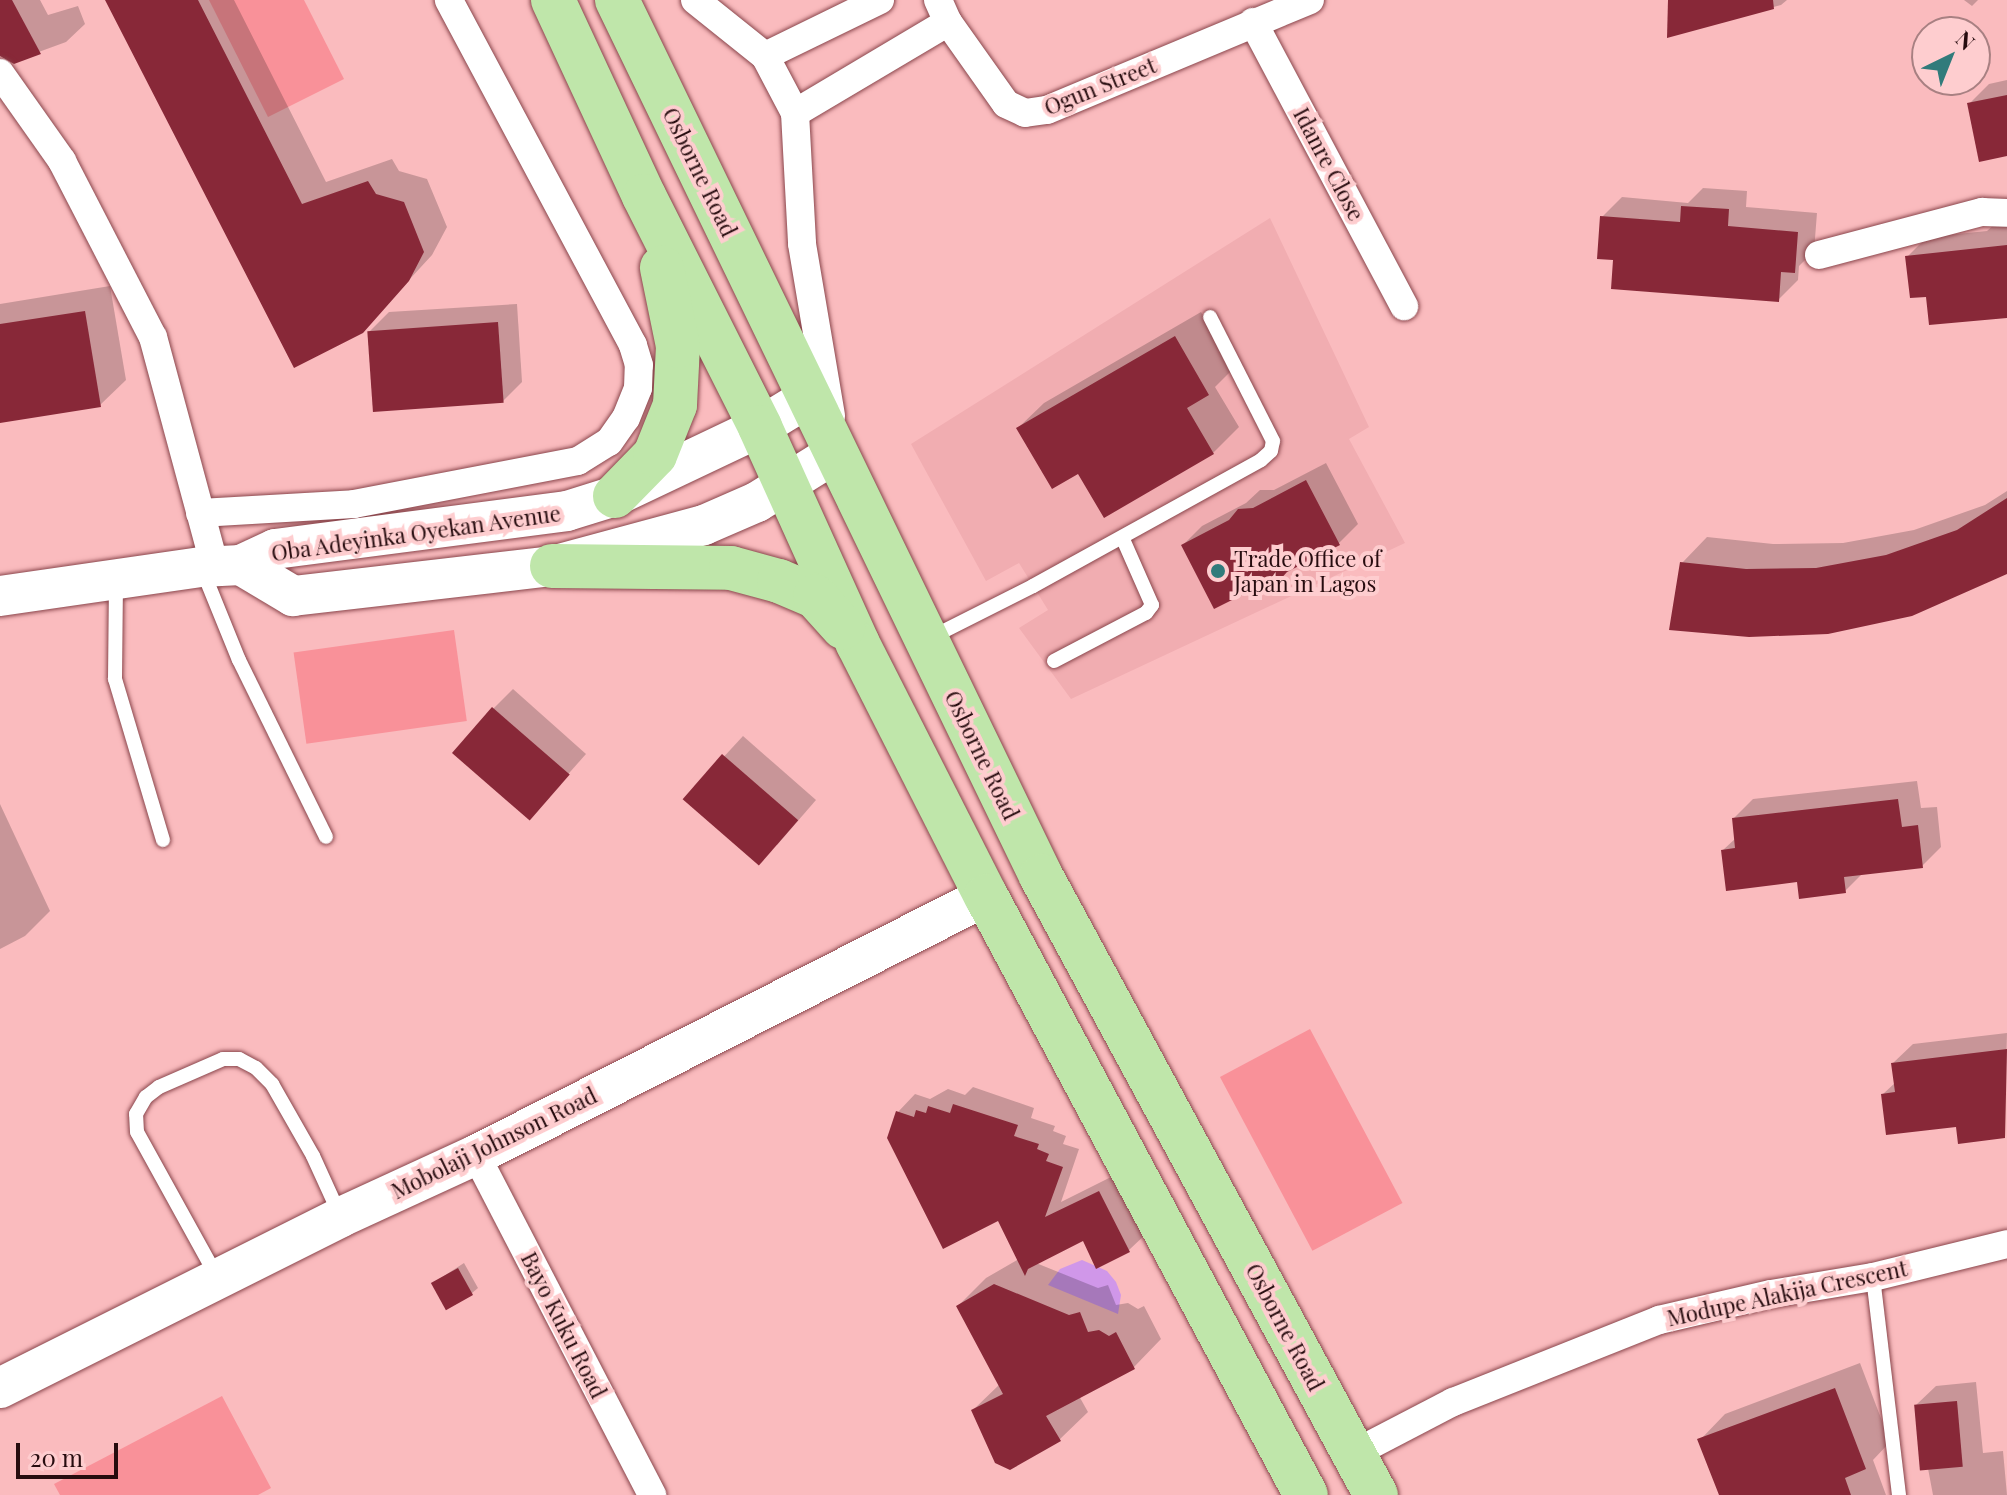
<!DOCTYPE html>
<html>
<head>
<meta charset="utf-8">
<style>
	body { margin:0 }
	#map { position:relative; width:2007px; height:1495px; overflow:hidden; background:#fabbbe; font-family:"Playfair Display",serif }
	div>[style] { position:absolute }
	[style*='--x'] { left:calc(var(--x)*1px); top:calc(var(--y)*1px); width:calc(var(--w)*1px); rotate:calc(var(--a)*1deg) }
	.built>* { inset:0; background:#f1adb1 }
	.green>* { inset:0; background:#f99199; transform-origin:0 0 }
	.water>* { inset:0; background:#d097e9 }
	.shadow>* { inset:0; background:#0003 }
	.building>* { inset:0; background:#882838; transform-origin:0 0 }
	.roads { filter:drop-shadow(0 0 2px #8a464c) drop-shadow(0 0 2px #8a464c) }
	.lane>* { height:14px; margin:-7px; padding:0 7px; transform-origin:7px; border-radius:7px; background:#fff }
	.street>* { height:28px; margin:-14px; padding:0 14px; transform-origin:14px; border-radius:14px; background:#fff }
	.secondary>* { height:40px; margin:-20px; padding:0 20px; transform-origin:20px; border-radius:20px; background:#fff }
	.primary>* { height:44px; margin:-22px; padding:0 22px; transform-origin:22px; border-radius:22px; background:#bfe6aa }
	.dots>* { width:22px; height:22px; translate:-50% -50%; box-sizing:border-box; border:4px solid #fecdcf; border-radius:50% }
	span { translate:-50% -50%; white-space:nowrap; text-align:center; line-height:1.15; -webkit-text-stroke:8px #fecdcf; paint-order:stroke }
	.street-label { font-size:22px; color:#270c0f }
	.poi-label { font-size:22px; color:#270c0f }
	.left { translate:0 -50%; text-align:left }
	.north { position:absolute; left:1911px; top:16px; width:80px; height:80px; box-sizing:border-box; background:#fecdcf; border:2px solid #a88082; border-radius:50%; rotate:43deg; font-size:22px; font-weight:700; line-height:32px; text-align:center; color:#270c0f }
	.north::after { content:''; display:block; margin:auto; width:28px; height:36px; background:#317b7b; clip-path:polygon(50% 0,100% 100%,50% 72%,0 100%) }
	.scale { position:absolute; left:16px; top:1443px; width:102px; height:36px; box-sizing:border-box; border:4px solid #270c0f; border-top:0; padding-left:10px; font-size:24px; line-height:28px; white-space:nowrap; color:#270c0f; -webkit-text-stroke:6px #fecdcf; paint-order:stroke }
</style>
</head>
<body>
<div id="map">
	<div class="built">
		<i style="clip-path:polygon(1270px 218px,1369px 427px,1349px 439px,1405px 543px,1071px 699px,1019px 628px,1048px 610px,1019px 563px,986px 581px,911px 444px)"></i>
	</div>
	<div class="green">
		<i style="clip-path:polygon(209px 0,304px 0,344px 79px,268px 117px)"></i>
		<i style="left:454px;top:630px;width:92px;height:162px;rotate:82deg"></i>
		<i style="left:1310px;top:1029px;width:197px;height:102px;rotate:62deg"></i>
		<i style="clip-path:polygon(222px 1396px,271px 1488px,258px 1495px,60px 1495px,54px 1484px)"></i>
	</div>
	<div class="water">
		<i style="clip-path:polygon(1082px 1260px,1107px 1271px,1116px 1282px,1121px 1295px,1118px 1314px,1048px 1285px,1060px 1269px)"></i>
	</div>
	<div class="shadow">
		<i style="clip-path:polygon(0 0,40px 0,48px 15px,78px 6px,85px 24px,66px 42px,14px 61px,0 54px)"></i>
		<i style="clip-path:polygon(107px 0,234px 0,326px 182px,392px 159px,399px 171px,427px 179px,447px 227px,432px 255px,362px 331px)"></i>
		<i style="clip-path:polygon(1670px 0,1787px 0,1781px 5px,1669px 35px)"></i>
		<i style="clip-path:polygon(1964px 0,1978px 0,1972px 6px)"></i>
		<i style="clip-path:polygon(2007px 80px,2007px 154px,1970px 103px,1989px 84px)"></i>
		<i style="clip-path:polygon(1703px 188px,1747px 191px,1746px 207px,1817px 213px,1814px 251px,1799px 266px,1798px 280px,1778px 300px,1615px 258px,1602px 217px,1622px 197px,1688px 203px)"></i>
		<i style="clip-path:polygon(2007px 213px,2007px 316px,1928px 295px,1908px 256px,1927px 237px,1987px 231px)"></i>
		<i style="clip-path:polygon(110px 286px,126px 380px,100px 405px,0 421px,0 304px)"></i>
		<i style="clip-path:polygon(517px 304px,522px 382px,503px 401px,369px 332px,389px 312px)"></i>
		<i style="clip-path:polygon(1201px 312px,1234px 368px,1215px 387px,1239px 427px,1213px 453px,1079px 471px,1018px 428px,1044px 403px)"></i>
		<i style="clip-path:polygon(1326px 463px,1358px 524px,1339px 543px,1290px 568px,1282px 576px,1215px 607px,1183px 545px,1202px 526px,1246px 503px,1260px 490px,1274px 490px)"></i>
		<i style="clip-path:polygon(2007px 491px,2007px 572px,1912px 614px,1682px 563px,1707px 537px,1773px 544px,1843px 543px,1914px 530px,1985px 505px)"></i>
		<i style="clip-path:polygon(513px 689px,586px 754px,547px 798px,493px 709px)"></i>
		<i style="clip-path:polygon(743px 736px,816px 800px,777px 845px,685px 799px)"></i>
		<i style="clip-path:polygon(1917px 781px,1921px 808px,1937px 807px,1941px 847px,1922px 866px,1863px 873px,1845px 891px,1799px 880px,1723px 850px,1736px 838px,1734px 818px,1753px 799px)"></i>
		<i style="clip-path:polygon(0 804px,50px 911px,25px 936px,0 949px)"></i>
		<i style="clip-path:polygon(2007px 1033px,2004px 1136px,1958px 1125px,1883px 1094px,1896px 1082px,1893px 1063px,1913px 1044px)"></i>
		<i style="clip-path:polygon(973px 1087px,1034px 1108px,1031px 1118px,1055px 1126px,1053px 1131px,1066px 1136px,1063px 1144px,1079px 1149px,1061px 1202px,1117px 1174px,1147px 1233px,1129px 1250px,1084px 1239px,1036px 1263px,1098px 1288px,1108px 1285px,1116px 1305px,1128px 1303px,1138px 1309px,1144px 1306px,1161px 1339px,1134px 1367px,1079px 1396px,1088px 1412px,1060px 1439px,1010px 1467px,973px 1410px,1000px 1384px,958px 1306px,986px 1278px,1019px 1259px,999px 1218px,898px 1112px,915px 1094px,930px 1099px,948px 1089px,965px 1095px)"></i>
		<i style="clip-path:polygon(464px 1263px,478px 1288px,472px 1293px,433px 1283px)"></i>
		<i style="clip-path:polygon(1860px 1363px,1890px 1442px,1873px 1460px,1886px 1495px,1721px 1495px,1700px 1440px,1725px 1414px)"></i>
		<i style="clip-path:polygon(1976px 1382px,1983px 1453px,2003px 1451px,2007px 1495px,1933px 1495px,1916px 1405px,1936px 1386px)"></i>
	</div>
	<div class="building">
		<i style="clip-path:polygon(0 0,12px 0,41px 54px,14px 64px,0 56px)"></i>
		<i style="clip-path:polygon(105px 0,198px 0,302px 204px,368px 181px,376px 194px,404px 202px,424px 252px,409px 281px,363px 333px,294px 368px)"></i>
		<i style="clip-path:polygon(1668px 0,1773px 0,1774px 9px,1667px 38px)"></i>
		<i style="clip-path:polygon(2007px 95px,2007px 156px,1979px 162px,1967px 103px)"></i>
		<i style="clip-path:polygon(1681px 206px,1729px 209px,1728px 226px,1798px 232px,1795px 273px,1781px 272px,1779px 302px,1611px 289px,1613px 260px,1597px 259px,1600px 216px,1680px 222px)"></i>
		<i style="clip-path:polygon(2007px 245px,2007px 318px,1929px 325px,1926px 297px,1910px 298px,1905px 256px)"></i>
		<i style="clip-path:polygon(85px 311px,101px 407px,0 423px,0 324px)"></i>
		<i style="left:498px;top:322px;width:81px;height:131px;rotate:86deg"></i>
		<i style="clip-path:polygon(1175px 336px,1209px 395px,1187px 408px,1214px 454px,1104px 518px,1078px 474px,1052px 489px,1016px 428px)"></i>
		<i style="clip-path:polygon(1306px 480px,1340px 545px,1287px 572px,1278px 582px,1264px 584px,1214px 609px,1181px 545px,1229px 520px,1238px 509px,1253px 508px)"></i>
		<i style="clip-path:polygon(2007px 498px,2007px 574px,1912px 616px,1828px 634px,1749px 637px,1669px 630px,1680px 562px,1746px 569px,1816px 568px,1886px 555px,1957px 530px)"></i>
		<i style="left:492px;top:707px;width:103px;height:61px;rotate:41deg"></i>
		<i style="left:722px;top:754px;width:101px;height:60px;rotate:41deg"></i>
		<i style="clip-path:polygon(1898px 799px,1902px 827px,1918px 825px,1923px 868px,1844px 877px,1846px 893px,1799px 899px,1797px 882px,1726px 891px,1721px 850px,1735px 848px,1732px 818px)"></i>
		<i style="clip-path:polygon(2007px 1049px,2005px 1138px,1958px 1144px,1956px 1127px,1886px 1135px,1881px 1094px,1895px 1092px,1891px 1063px)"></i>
		<i style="clip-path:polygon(953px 1104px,1018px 1125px,1014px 1136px,1039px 1144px,1037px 1149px,1049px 1154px,1046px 1161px,1063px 1167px,1045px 1217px,1099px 1191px,1130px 1252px,1096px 1269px,1083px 1241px,1028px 1269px,1025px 1276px,998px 1221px,943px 1249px,887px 1138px,896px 1111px,914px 1117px,916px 1110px,926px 1113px,928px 1106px,950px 1113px)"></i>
		<i style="left:458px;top:1268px;width:31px;height:31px;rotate:61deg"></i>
		<i style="clip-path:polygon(994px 1284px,1069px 1315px,1080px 1312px,1088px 1332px,1099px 1330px,1109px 1336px,1116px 1332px,1135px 1369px,1046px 1416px,1061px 1441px,1010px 1470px,995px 1463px,971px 1410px,1003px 1394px,956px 1306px)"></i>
		<i style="clip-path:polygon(1835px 1388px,1866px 1469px,1845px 1478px,1851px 1495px,1719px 1495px,1697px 1439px)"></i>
		<i style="left:1957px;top:1401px;width:66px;height:43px;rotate:85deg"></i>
	</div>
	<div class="roads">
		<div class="lane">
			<i style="--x:202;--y:569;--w:98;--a:67.9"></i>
			<i style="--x:239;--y:660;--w:197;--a:63.8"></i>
			<i style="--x:116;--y:583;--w:96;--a:90.6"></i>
			<i style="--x:115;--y:679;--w:168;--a:73.4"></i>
			<i style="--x:930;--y:638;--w:115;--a:-26.8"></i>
			<i style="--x:1033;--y:586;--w:260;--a:-28.9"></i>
			<i style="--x:1261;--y:460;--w:13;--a:-42"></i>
			<i style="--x:1271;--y:451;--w:10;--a:-79"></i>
			<i style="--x:1273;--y:441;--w:139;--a:-116.9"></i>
			<i style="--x:1054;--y:661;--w:104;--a:-27.6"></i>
			<i style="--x:1146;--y:613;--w:10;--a:-53"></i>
			<i style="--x:1152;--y:605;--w:74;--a:-113.8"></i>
			<i style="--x:216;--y:1275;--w:163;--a:-118.9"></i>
			<i style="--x:137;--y:1132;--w:18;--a:-93"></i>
			<i style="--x:136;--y:1114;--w:20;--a:-60"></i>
			<i style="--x:146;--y:1097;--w:16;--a:-38"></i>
			<i style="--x:159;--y:1087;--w:70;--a:-23.6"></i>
			<i style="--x:223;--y:1059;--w:16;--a:0"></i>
			<i style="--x:239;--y:1059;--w:19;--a:28"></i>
			<i style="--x:256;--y:1068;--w:23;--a:45"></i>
			<i style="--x:272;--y:1084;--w:83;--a:60.3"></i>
			<i style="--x:313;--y:1156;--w:63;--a:65.5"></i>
			<i style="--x:1873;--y:1277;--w:220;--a:83.2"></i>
		</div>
		<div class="street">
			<i style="--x:695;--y:0;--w:90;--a:38.7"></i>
			<i style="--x:765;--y:56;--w:64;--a:62.2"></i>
			<i style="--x:795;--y:113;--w:131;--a:86.9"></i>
			<i style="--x:802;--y:244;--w:174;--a:80.4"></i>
			<i style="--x:938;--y:0;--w:24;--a:66"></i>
			<i style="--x:948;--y:22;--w:100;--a:54.7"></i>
			<i style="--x:1006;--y:104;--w:21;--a:25"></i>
			<i style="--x:1025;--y:113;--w:22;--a:-8"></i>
			<i style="--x:1047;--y:110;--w:285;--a:-22.7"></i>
			<i style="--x:1253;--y:22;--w:322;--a:62"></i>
			<i style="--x:765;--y:56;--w:128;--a:-26"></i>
			<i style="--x:0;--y:73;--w:108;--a:54.8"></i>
			<i style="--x:62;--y:161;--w:198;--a:62.7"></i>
			<i style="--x:153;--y:337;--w:237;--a:74.9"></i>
			<i style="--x:795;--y:113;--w:178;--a:-30.7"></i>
			<i style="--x:1819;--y:255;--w:169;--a:-14.8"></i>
			<i style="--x:1982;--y:212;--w:25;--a:2"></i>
			<i style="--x:200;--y:513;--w:154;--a:-3.3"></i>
			<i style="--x:354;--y:504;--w:228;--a:-10.9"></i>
			<i style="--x:578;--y:461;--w:36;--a:-32"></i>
			<i style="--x:609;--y:442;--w:29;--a:-55"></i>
			<i style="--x:626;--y:418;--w:32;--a:-68"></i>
			<i style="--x:638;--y:388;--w:23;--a:-88"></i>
			<i style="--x:639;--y:365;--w:21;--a:-107"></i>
			<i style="--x:633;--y:345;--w:391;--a:-118.1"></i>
			<i style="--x:476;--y:1155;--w:383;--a:62.6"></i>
			<i style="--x:1353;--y:1454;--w:113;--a:-27.5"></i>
			<i style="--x:1453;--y:1402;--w:222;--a:-21.7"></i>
			<i style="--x:1659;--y:1320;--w:115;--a:-13.1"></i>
			<i style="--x:1771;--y:1294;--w:103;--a:-9.5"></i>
			<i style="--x:1873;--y:1277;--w:138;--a:-13.8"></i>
		</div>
		<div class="secondary">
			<i style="--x:241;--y:565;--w:61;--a:30.8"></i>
			<i style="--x:293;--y:596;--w:261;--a:-6.6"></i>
			<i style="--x:552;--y:566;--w:157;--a:-15.1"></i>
			<i style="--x:704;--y:525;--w:58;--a:-23.5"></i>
			<i style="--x:757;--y:502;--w:94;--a:-32"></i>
			<i style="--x:0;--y:596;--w:203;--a:-8.2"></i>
			<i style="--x:201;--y:567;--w:40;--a:-2.9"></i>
			<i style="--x:241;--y:565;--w:38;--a:-25"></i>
			<i style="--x:275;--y:549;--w:294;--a:-7.4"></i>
			<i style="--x:567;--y:511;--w:50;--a:-17.4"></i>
			<i style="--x:615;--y:496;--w:161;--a:-25.4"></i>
			<i style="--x:760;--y:427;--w:57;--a:-31.5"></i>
			<i style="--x:0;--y:1388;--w:381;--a:-26.6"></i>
			<i style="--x:341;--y:1217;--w:149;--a:-24.7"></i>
			<i style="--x:476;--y:1155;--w:572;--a:-26.92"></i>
		</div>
		<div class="primary">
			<i style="--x:553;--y:0;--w:216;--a:65.1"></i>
			<i style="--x:644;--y:196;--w:258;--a:63.3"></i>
			<i style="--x:760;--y:427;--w:238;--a:65.7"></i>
			<i style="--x:858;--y:644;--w:283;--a:63.1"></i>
			<i style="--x:986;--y:896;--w:679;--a:61.89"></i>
			<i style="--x:617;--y:0;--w:973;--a:64.17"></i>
			<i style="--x:1041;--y:876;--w:704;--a:61.58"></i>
			<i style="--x:615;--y:496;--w:57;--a:-45.7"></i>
			<i style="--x:655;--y:455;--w:54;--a:-68.2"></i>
			<i style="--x:675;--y:405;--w:59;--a:-87.1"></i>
			<i style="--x:678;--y:346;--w:80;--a:-101.6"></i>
			<i style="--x:552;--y:566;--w:179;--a:0.6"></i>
			<i style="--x:731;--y:568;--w:50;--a:15.2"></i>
			<i style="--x:779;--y:581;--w:39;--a:23"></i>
			<i style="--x:815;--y:596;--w:42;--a:47.9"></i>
		</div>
	</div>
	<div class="dots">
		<i style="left:1218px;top:571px;background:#317b7b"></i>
	</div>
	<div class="street-label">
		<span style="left:1100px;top:86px;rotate:-22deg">Ogun Street</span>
		<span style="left:1329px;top:164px;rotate:62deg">Idanre Close</span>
		<span style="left:700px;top:172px;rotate:64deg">Osborne Road</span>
		<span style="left:416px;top:533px;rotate:-8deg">Oba Adeyinka Oyekan Avenue</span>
		<span style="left:982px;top:755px;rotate:64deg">Osborne Road</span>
		<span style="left:494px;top:1143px;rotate:-26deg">Mobolaji Johnson Road</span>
		<span style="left:1787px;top:1293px;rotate:-12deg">Modupe Alakija Crescent</span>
		<span style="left:564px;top:1325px;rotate:63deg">Bayo Kuku Road</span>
		<span style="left:1285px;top:1327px;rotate:62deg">Osborne Road</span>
	</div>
	<div class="poi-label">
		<span class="left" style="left:1234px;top:571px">Trade Office of<br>Japan in Lagos</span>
	</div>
	<div class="north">N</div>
	<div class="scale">20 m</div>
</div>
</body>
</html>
